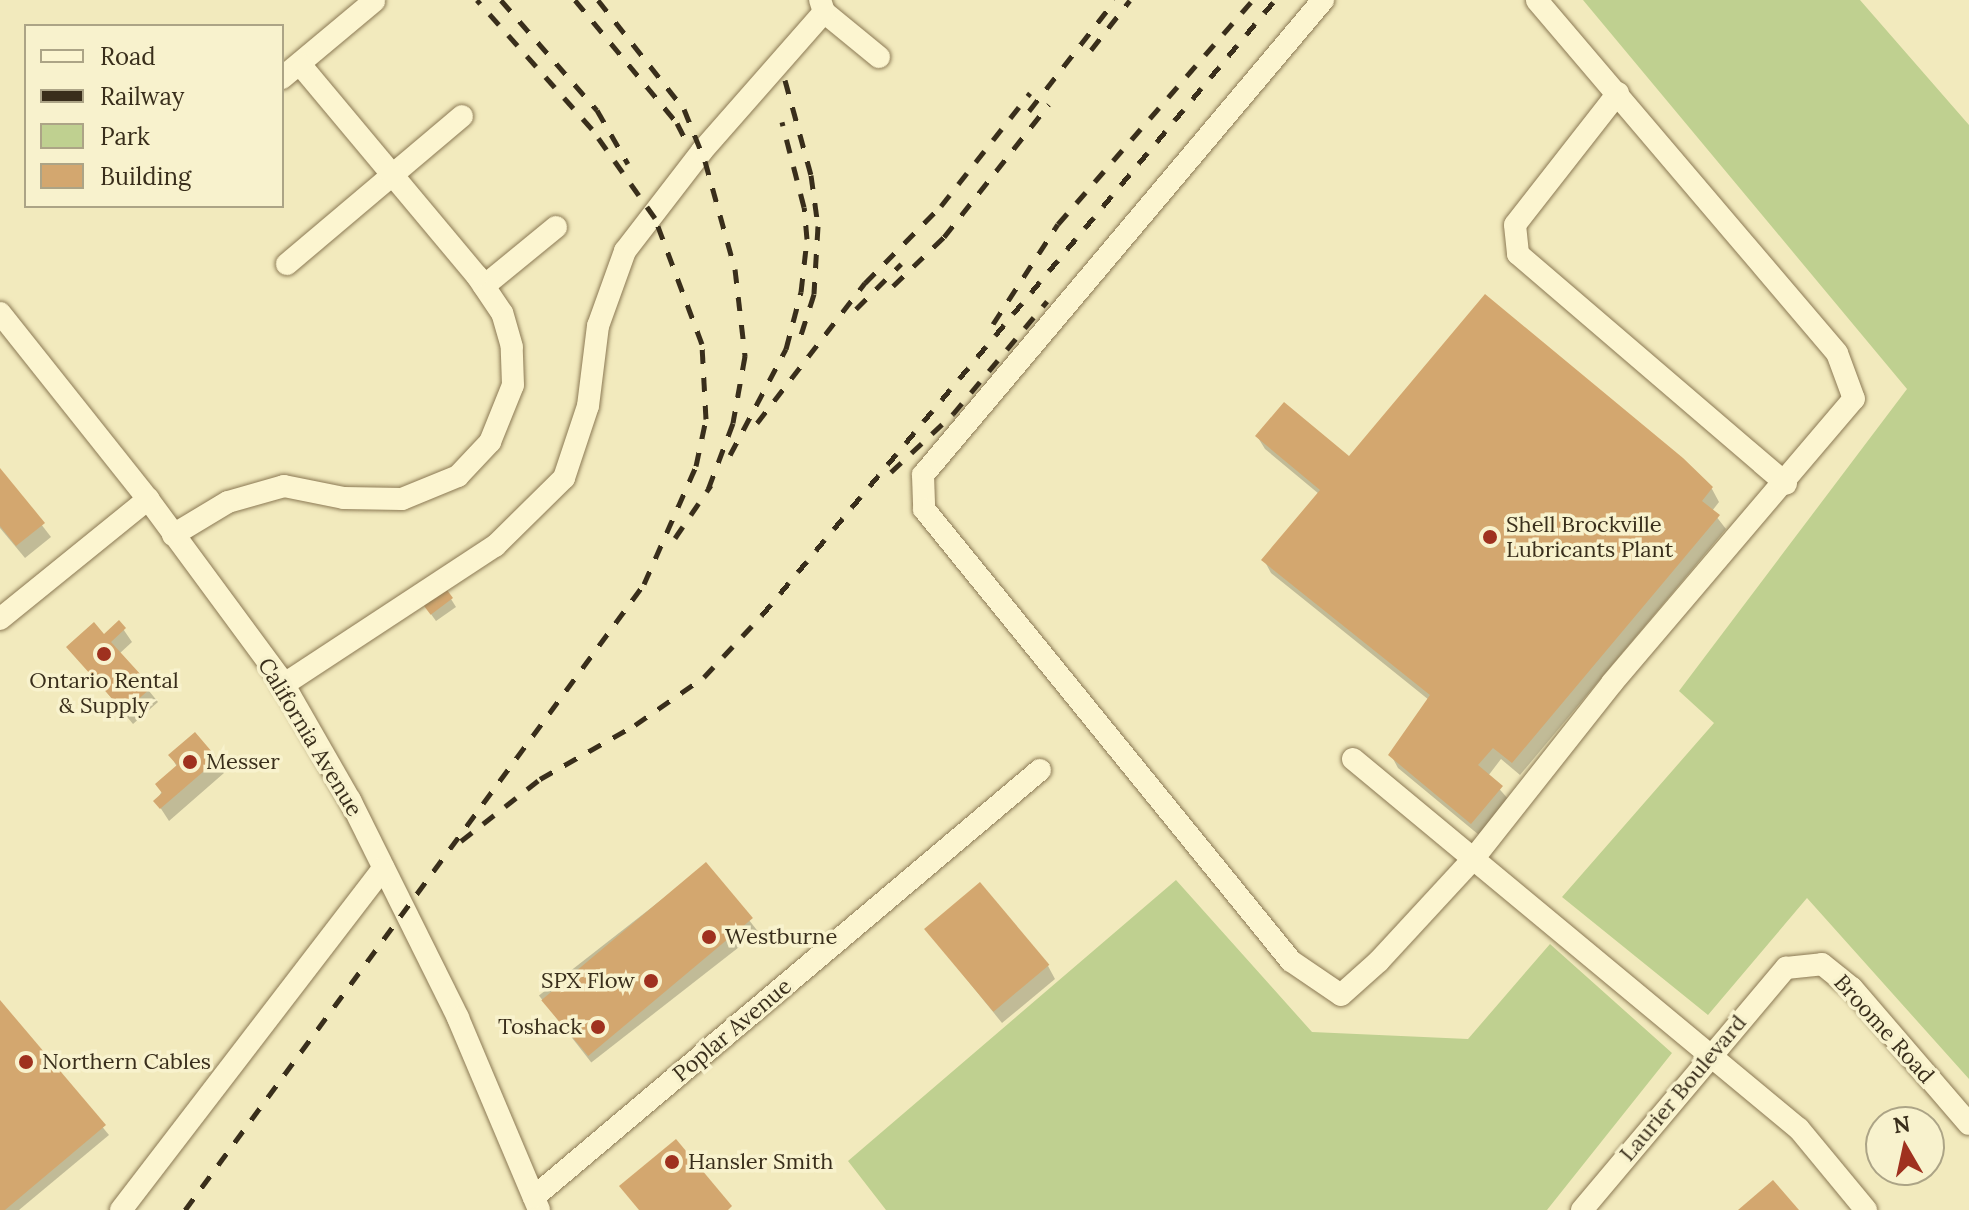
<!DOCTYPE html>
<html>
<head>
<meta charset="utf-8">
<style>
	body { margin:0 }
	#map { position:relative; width:1969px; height:1210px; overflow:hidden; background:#f2eabd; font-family:Lora,serif }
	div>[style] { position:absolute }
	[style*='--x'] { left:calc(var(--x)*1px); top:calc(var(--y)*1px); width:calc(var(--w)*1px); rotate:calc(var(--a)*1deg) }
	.green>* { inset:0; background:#bfd090 }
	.shadow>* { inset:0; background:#0003; transform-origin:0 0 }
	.building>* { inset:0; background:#d3a76f; transform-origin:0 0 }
	.roads { filter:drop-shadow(0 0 2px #8b7954) drop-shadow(0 0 2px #8b7954) }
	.minor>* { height:22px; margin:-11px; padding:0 11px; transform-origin:11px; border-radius:11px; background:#fcf5d0 }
	.rail>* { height:5px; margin-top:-2.5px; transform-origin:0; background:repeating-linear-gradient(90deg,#392e1b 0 14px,transparent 0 28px) }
	.dots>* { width:22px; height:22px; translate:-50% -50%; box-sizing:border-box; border:4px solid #f8f2cd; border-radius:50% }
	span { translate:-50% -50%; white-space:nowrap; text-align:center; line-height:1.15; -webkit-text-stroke:7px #f8f2cd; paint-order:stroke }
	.poi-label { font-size:22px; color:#392e1b }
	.left { translate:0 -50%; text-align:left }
	.right { translate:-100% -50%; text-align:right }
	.street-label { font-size:22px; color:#392e1b }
	.legend { position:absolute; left:24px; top:24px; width:260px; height:184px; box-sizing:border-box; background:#f8f2cd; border:2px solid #aca486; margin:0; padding:10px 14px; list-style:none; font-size:24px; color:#392e1b }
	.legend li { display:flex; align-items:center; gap:16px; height:40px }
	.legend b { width:40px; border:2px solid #aca486 }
	.north { position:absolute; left:1865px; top:1106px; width:80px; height:80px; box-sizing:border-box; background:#f8f2cd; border:2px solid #aca486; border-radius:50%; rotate:351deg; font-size:22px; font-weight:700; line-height:32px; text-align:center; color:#392e1b }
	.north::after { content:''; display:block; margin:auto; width:28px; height:36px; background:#9f311f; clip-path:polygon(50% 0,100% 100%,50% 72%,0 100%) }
</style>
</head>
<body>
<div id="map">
	<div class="green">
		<i style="clip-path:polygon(1583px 0,1860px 0,1969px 125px,1969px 1079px,1807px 898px,1708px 1015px,1562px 897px,1714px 723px,1679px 691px,1907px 389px)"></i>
		<i style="clip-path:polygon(1176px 880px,1312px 1032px,1468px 1039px,1550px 944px,1672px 1053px,1547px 1210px,886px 1210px,848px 1161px)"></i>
	</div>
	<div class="shadow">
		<i style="clip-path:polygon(1257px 436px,1350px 459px,1681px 459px,1712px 489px,1719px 502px,1712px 511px,1726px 529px,1520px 775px,1501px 759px,1488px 776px,1509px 800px,1479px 835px,1398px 768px,1391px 755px,1429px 700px,1271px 573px,1264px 560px,1319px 494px,1265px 449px)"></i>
		<i style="clip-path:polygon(0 471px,51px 537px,25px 558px,0 528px)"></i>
		<i style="clip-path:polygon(451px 599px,456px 607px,436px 621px,428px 610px)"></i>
		<i style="clip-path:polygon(119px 623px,132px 642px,119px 654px,158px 702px,133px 724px,69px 647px,103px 636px)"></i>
		<i style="clip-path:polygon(195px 735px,224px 773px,169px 821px,156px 801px,177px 767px,171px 756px)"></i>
		<i style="left:706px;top:865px;width:85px;height:212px;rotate:52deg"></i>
		<i style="clip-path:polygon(926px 929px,1048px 966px,1055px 979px,1002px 1023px)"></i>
		<i style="clip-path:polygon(0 1003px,109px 1135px,19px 1210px,0 1210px)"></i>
	</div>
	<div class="building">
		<i style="clip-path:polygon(1485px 294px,1683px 458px,1713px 487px,1702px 501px,1720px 515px,1512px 763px,1493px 748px,1478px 765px,1503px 786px,1471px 824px,1388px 755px,1430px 695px,1261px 560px,1320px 490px,1255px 436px,1284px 402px,1349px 456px)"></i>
		<i style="clip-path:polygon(0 468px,45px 523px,16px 546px,0 526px)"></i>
		<i style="left:444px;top:586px;width:15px;height:28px;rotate:53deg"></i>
		<i style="clip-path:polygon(119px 620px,126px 628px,111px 642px,152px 687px,124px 712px,66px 647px,94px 622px,104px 634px)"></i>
		<i style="clip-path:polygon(195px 732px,218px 759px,160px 809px,153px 801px,162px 793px,155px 784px,177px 765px,168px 755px)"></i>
		<i style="left:706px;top:862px;width:73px;height:215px;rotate:50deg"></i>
		<i style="left:980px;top:882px;width:108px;height:73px;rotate:50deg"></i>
		<i style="clip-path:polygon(0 1000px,106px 1125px,5px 1210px,0 1210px)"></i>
		<i style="clip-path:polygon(676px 1139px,732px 1206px,728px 1210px,639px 1210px,619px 1186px)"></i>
		<i style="clip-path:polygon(1773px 1180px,1799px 1210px,1738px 1210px)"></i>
	</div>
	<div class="roads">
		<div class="minor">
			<i style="--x:1323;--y:0;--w:621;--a:130.1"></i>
			<i style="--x:923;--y:475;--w:34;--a:88"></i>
			<i style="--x:924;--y:509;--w:582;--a:50.93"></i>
			<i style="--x:1291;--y:961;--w:60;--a:34.2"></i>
			<i style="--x:1341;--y:995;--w:51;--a:-41.8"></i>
			<i style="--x:1379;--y:961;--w:140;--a:-47.3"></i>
			<i style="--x:1474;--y:858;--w:223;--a:-51.7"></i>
			<i style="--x:1612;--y:683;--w:373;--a:-49.6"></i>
			<i style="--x:1854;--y:399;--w:49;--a:-110.3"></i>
			<i style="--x:1837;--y:353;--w:463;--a:-130.4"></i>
			<i style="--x:824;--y:12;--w:71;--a:39.3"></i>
			<i style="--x:282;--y:78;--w:120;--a:-39.9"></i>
			<i style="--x:1618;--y:93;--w:167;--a:128"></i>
			<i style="--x:1515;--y:225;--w:29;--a:84"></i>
			<i style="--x:1518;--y:254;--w:353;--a:40.6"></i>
			<i style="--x:287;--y:264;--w:229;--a:-40.2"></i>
			<i style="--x:484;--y:286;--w:93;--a:-39.3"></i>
			<i style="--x:0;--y:313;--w:238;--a:51.5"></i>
			<i style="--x:148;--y:499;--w:222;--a:53.6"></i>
			<i style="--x:280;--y:678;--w:141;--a:60.2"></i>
			<i style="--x:350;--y:800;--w:243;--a:63.6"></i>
			<i style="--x:458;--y:1018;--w:208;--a:67.1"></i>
			<i style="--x:173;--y:535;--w:64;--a:-31"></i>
			<i style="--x:228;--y:502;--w:58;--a:-15.9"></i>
			<i style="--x:284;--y:486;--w:61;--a:11.3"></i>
			<i style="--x:344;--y:498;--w:58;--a:1"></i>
			<i style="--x:402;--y:499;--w:61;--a:-22.3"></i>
			<i style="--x:458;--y:476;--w:47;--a:-46.7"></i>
			<i style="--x:490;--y:442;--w:61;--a:-68"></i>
			<i style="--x:513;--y:385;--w:38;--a:-92"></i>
			<i style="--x:512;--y:347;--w:35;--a:-106"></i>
			<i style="--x:502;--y:313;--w:45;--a:-124"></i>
			<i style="--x:477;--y:276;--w:276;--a:-129.9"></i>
			<i style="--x:0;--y:619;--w:191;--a:-39"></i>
			<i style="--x:283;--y:685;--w:254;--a:-33.3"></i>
			<i style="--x:495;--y:546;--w:97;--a:-44.6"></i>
			<i style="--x:564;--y:478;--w:76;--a:-71.6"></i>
			<i style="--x:588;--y:406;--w:81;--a:-82.9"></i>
			<i style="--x:598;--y:326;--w:80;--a:-70.2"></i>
			<i style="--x:625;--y:251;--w:126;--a:-52.4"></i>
			<i style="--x:702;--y:151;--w:185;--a:-48.7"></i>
			<i style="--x:824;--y:12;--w:13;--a:-108"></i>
			<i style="--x:1353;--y:759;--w:579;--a:39.68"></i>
			<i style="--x:1799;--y:1129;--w:105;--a:50.4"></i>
			<i style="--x:534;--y:1197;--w:662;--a:-40.16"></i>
			<i style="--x:121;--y:1210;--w:431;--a:-52.5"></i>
			<i style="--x:1582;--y:1210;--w:317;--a:-49.9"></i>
			<i style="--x:1786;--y:968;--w:36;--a:-6"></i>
			<i style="--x:1822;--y:964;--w:38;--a:39"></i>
			<i style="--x:1852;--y:988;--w:179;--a:49.3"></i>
		</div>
	</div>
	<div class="rail">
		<i style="--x:501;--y:0;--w:146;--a:48.9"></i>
		<i style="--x:597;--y:110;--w:62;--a:60.1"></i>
		<i style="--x:575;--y:0;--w:160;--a:50.3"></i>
		<i style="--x:677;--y:123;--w:28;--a:63"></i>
		<i style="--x:598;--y:0;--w:139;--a:51.7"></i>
		<i style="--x:684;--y:109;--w:56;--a:68"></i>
		<i style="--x:705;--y:161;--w:112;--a:74.5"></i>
		<i style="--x:735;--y:269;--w:88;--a:83.4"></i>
		<i style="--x:745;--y:356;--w:68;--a:100.2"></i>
		<i style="--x:733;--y:423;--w:74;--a:110.6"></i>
		<i style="--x:1091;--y:50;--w:63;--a:-52"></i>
		<i style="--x:785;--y:80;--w:98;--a:74.7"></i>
		<i style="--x:811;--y:175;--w:51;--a:82.2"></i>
		<i style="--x:818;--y:226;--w:68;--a:93.4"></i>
		<i style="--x:814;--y:294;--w:49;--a:107.7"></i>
		<i style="--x:1029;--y:111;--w:140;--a:-52.2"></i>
		<i style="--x:893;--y:286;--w:71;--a:-43.9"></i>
		<i style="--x:944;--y:237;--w:169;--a:-51.7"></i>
		<i style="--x:856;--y:309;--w:64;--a:-45"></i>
		<i style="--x:993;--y:324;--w:119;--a:-57"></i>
		<i style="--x:1058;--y:224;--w:297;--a:-49"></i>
		<i style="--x:757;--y:423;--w:177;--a:-52.4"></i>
		<i style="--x:865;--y:283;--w:108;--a:-45.4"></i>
		<i style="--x:941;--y:206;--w:144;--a:-51.8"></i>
		<i style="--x:730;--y:455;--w:120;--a:-62.2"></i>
		<i style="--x:786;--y:349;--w:59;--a:-75.3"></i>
		<i style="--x:801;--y:292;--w:53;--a:-83.5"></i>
		<i style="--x:807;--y:239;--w:32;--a:-95"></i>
		<i style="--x:804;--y:207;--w:88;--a:-104.5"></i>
		<i style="--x:891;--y:472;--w:85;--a:-43.1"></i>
		<i style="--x:953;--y:414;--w:147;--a:-50.2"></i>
		<i style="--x:675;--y:538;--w:64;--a:-55.8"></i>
		<i style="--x:461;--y:841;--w:100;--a:-38.1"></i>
		<i style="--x:540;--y:779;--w:109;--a:-29.6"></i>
		<i style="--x:635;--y:725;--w:84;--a:-34.8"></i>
		<i style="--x:704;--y:677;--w:85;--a:-46.9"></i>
		<i style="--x:762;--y:615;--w:801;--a:-50.17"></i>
		<i style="--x:185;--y:1210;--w:776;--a:-53.75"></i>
		<i style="--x:644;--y:584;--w:129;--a:-66.2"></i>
		<i style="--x:696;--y:466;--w:48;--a:-78"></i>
		<i style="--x:706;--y:419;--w:75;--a:-93.1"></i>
		<i style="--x:702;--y:344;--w:134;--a:-110.5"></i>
		<i style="--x:655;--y:218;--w:109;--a:-125.3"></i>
		<i style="--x:592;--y:129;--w:173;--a:-131.7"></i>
	</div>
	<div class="dots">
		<i style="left:1490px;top:537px;background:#9f311f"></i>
		<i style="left:104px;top:654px;background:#9f311f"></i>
		<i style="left:190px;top:762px;background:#9f311f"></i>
		<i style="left:709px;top:937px;background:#9f311f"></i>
		<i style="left:651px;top:981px;background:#9f311f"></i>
		<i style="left:598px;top:1027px;background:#9f311f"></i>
		<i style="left:26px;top:1062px;background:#9f311f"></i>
		<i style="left:672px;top:1162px;background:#9f311f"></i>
	</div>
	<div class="poi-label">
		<span class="left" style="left:1506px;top:537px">Shell Brockville<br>Lubricants Plant</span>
		<span style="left:104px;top:693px">Ontario Rental<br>&amp; Supply</span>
		<span class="left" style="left:206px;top:762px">Messer</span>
		<span class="left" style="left:725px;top:937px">Westburne</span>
		<span class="right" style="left:635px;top:981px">SPX Flow</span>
		<span class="right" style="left:582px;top:1027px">Toshack</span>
		<span class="left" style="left:42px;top:1062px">Northern Cables</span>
		<span class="left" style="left:688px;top:1162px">Hansler Smith</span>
	</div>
	<div class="street-label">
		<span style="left:310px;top:737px;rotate:59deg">California Avenue</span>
		<span style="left:1884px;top:1029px;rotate:48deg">Broome Road</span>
		<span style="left:732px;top:1030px;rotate:-40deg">Poplar Avenue</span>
		<span style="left:1683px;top:1088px;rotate:-50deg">Laurier Boulevard</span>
	</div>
	<ul class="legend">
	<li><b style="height:10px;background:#fcf5d0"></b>Road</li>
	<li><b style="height:10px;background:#392e1b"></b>Railway</li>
	<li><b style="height:22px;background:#bfd090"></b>Park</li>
	<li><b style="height:22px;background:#d3a76f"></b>Building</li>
	</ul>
	<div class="north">N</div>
</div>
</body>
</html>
